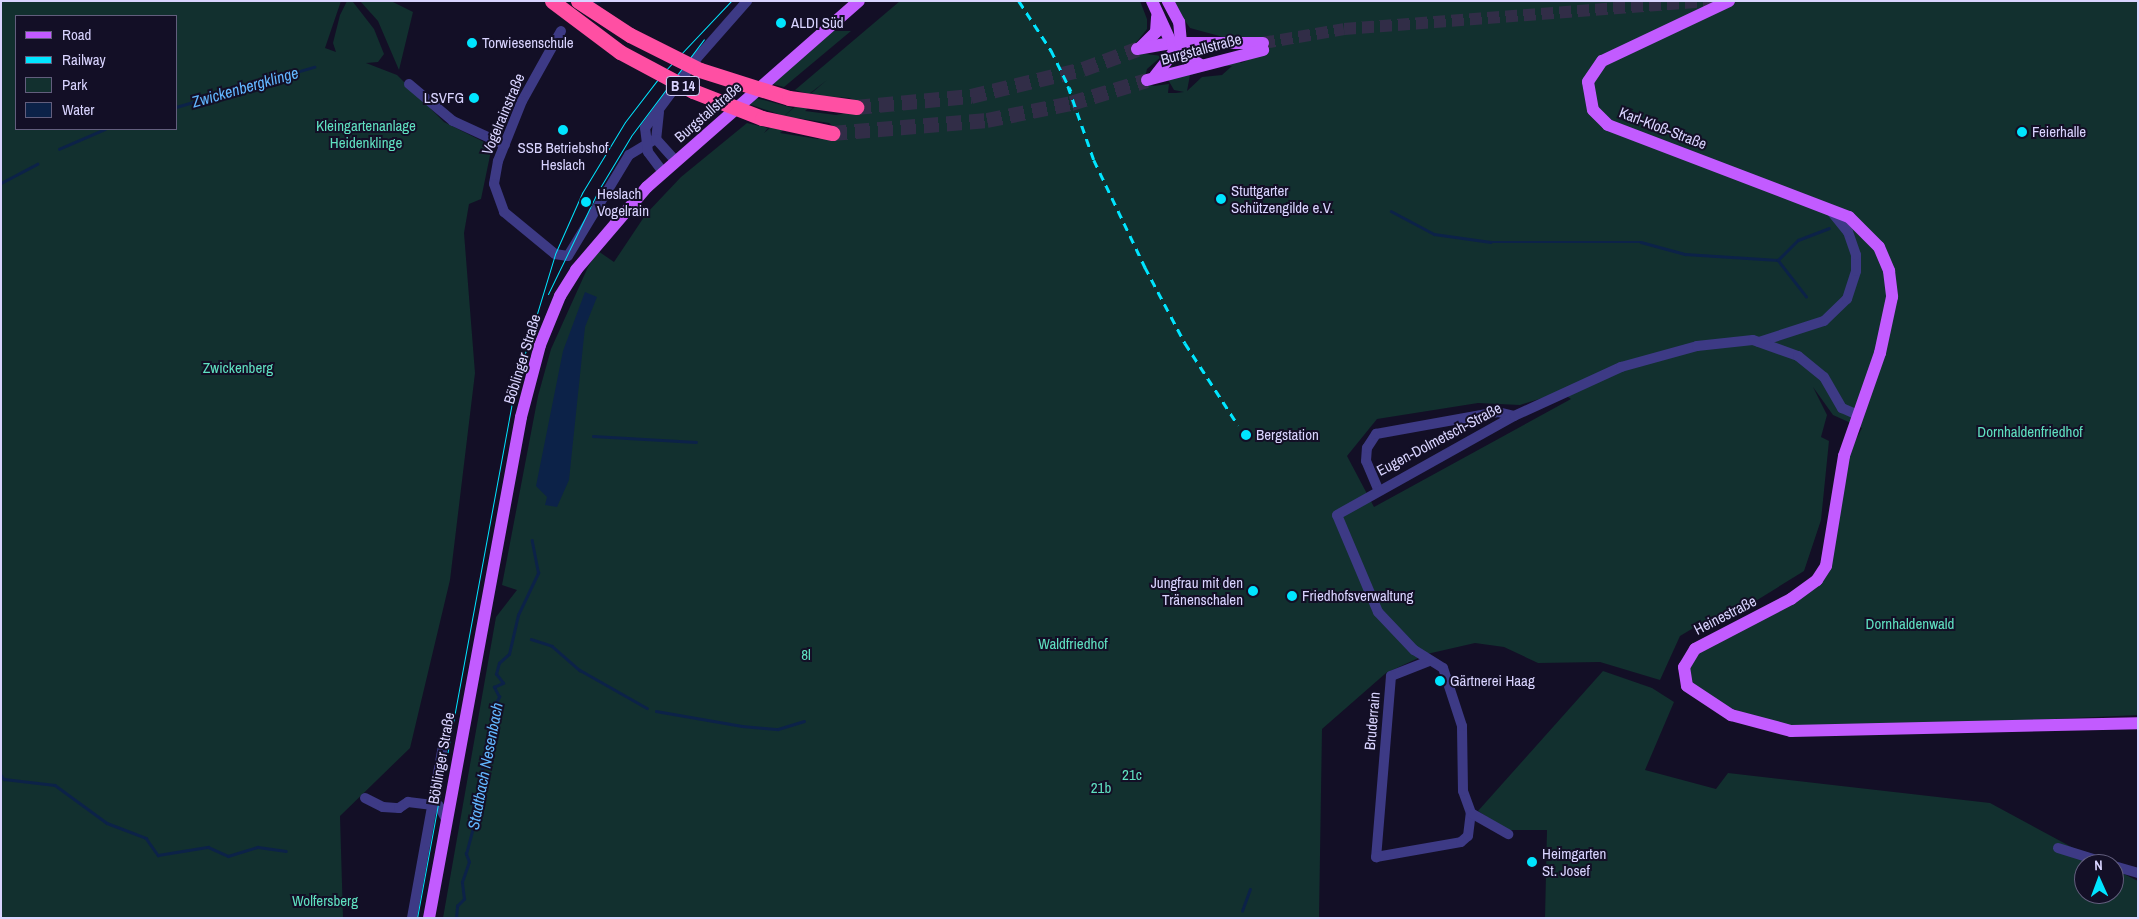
<!DOCTYPE html>
<html>
<head>
<meta charset="utf-8">
<style>
	body { margin:0 }
	#map { position:relative; width:2139px; height:919px; overflow:hidden; background:#130f26; font-family:"Archivo Narrow",sans-serif }
	div>[style] { position:absolute }
	[style*='--x'] { left:calc(var(--x)*1px); top:calc(var(--y)*1px); width:calc(var(--w)*1px); rotate:calc(var(--a)*1deg) }
	.green>* { inset:0; background:#12302f }
	.water>* { inset:0; background:#0c2248 }
	.stream>* { height:2.5px; margin:-1.25px; padding:0 1.25px; transform-origin:1.25px; border-radius:1.25px; background:#0c2248 }
	.major-tunnel>* { height:12px; margin-top:-6px; transform-origin:0; background:repeating-linear-gradient(90deg,#312d47 0 12px,transparent 0 18px) }
	.highway-tunnel>* { height:15px; margin-top:-7.5px; transform-origin:0; background:repeating-linear-gradient(90deg,#312d47 0 15px,transparent 0 23px) }
	.minor>* { height:10px; margin:-5px; padding:0 5px; transform-origin:5px; border-radius:5px; background:#3d3a85 }
	.major>* { height:12px; margin:-6px; padding:0 6px; transform-origin:6px; border-radius:6px; background:#c25bff }
	.tram>* { height:1px; margin:-0.5px; padding:0 0.5px; transform-origin:0.5px; border-radius:0.5px; background:#00e5ff }
	.rail>* { height:2.5px; margin-top:-1.25px; transform-origin:0; background:repeating-linear-gradient(90deg,#00e5ff 0 8px,transparent 0 14px) }
	.highway-bridge>* { height:15px; margin:-7.5px; padding:0 7.5px; transform-origin:7.5px; border-radius:7.5px; background:#ff4fa3 }
	.dots>* { width:14px; height:14px; translate:-50% -50%; box-sizing:border-box; border:2px solid #130f26; border-radius:50% }
	span { translate:-50% -50%; white-space:nowrap; text-align:center; line-height:1.15; -webkit-text-stroke:4px #130f26; paint-order:stroke }
	.shield-label span { padding:1px 4px; background:#130f26; border:1px solid; border-radius:4px; -webkit-text-stroke-width:0 }
	.shield-label { font-size:14px; color:#d9d4ff; font-weight:700 }
	.poi-label { font-size:15px; color:#d9d4ff }
	.left { translate:0 -50%; text-align:left }
	.right { translate:-100% -50%; text-align:right }
	.street-label { font-size:15px; color:#d9d4ff }
	.park-label { font-size:15px; color:#5fe0c0 }
	.water-label { font-size:16px; color:#62b6ff; font-style:italic }
	.frame { position:absolute; inset:0; border:2px solid #d9d4ff; pointer-events:none }
	.legend { position:absolute; left:15px; top:15px; width:162px; height:115px; box-sizing:border-box; background:#130f26; border:1px solid #625e7d; margin:0; padding:6px 9px; list-style:none; font-size:15px; color:#d9d4ff }
	.legend li { display:flex; align-items:center; gap:10px; height:25px }
	.legend b { width:25px; border:1px solid #625e7d }
	.north { position:absolute; left:2074px; top:854px; width:50px; height:50px; box-sizing:border-box; background:#130f26; border:1px solid #625e7d; border-radius:50%; rotate:358deg; font-size:14px; font-weight:700; line-height:20px; text-align:center; color:#d9d4ff }
	.north::after { content:''; display:block; margin:auto; width:18px; height:22px; background:#00e5ff; clip-path:polygon(50% 0,100% 100%,50% 72%,0 100%) }
</style>
</head>
<body>
<div id="map">
	<div class="green">
		<i style="clip-path:polygon(evenodd,1px 1px,341px 1px,325px 48px,336px 52px,333px 43px,340px 15px,347px 1px,353px 2px,374px 29px,384px 54px,378px 62px,366px 63px,397px 75px,444px 122px,492px 146px,481px 199px,469px 204px,464px 233px,475px 373px,450px 580px,410px 748px,340px 816px,343px 918px,1px 918px,1px 1px,16px 16px,176px 16px,176px 129px,16px 129px,16px 16px)"></i>
		<i style="clip-path:polygon(360px 1px,391px 1px,413px 12px,399px 70px,378px 21px)"></i>
		<i style="clip-path:polygon(evenodd,900px 1px,1140px 1px,1147px 19px,1147px 29px,1135px 44px,1138px 53px,1162px 56px,1147px 69px,1145px 78px,1153px 86px,1169px 84px,1168px 93px,1176px 93px,1184px 92px,1174px 90px,1167px 78px,1239px 60px,1241px 63px,1266px 52px,1262px 39px,1234px 40px,1190px 28px,1171px 1px,2138px 1px,2138px 715px,1791px 731px,1696px 695px,1686px 661px,1817px 580px,1839px 472px,1862px 428px,1833px 415px,1813px 387px,1827px 415px,1821px 437px,1829px 441px,1821px 520px,1804px 571px,1754px 602px,1705px 621px,1680px 636px,1660px 680px,1600px 662px,1538px 663px,1504px 647px,1475px 643px,1427px 654px,1386px 673px,1322px 729px,1319px 918px,443px 918px,496px 617px,517px 590px,502px 585px,538px 396px,551px 349px,588px 267px,598px 251px,614px 262px,646px 214px,681px 177px,747px 123px,768px 128px,764px 133px,827px 80px,809px 94px,795px 90px,900px 1px,1223px 66px,1232px 66px,1222px 75px,1202px 77px,1187px 91px,1190px 75px,1223px 66px,900px 1px,822px 96px,849px 98px,859px 102px,851px 112px,836px 115px,805px 111px,822px 96px,900px 1px,797px 118px,829px 123px,834px 127px,830px 135px,818px 139px,780px 133px,797px 118px,900px 1px,1561px 392px,1571px 399px,1374px 507px,1347px 456px,1377px 419px,1478px 403px,1520px 405px,1561px 392px)"></i>
		<i style="clip-path:polygon(832px 31px,851px 31px,784px 87px,772px 84px)"></i>
		<i style="clip-path:polygon(756px 98px,793px 108px,784px 116px,749px 104px)"></i>
		<i style="clip-path:polygon(1603px 671px,1652px 688px,1674px 702px,1645px 770px,1716px 789px,1728px 773px,1990px 803px,2103px 864px,2084px 864px,2084px 894px,2114px 894px,2114px 869px,2138px 881px,2138px 918px,1545px 918px,1547px 830px,1507px 830px,1478px 811px)"></i>
	</div>
	<div class="water">
		<i style="clip-path:polygon(585px 292px,597px 297px,585px 327px,569px 480px,557px 507px,545px 505px,547px 497px,536px 486px,563px 351px)"></i>
	</div>
	<div class="stream">
		<i style="--x:591;--y:2;--w:8;--a:-7"></i>
		<i style="--x:176;--y:107;--w:144;--a:-16.2"></i>
		<i style="--x:59;--y:149;--w:50;--a:-23.5"></i>
		<i style="--x:1;--y:183;--w:41;--a:-27.8"></i>
		<i style="--x:1391;--y:211;--w:49;--a:28.1"></i>
		<i style="--x:1434;--y:234;--w:57;--a:8.1"></i>
		<i style="--x:1490;--y:242;--w:151;--a:0"></i>
		<i style="--x:1641;--y:242;--w:46;--a:15.3"></i>
		<i style="--x:1685;--y:254;--w:93;--a:3.7"></i>
		<i style="--x:1778;--y:260;--w:46;--a:52.1"></i>
		<i style="--x:1778;--y:260;--w:28;--a:-45"></i>
		<i style="--x:1798;--y:240;--w:33;--a:-21"></i>
		<i style="--x:593;--y:436;--w:103;--a:3.3"></i>
		<i style="--x:531;--y:639;--w:22;--a:18"></i>
		<i style="--x:552;--y:646;--w:37;--a:41"></i>
		<i style="--x:580;--y:670;--w:77;--a:29.6"></i>
		<i style="--x:656;--y:711;--w:87;--a:9.9"></i>
		<i style="--x:742;--y:726;--w:36;--a:5"></i>
		<i style="--x:778;--y:729;--w:27;--a:-17"></i>
		<i style="--x:1;--y:775;--w:5;--a:53"></i>
		<i style="--x:4;--y:779;--w:51;--a:6.7"></i>
		<i style="--x:55;--y:785;--w:64;--a:36.2"></i>
		<i style="--x:107;--y:823;--w:42;--a:21"></i>
		<i style="--x:146;--y:838;--w:21;--a:55"></i>
		<i style="--x:158;--y:855;--w:51;--a:-9.1"></i>
		<i style="--x:208;--y:847;--w:22;--a:24"></i>
		<i style="--x:228;--y:856;--w:31;--a:-17"></i>
		<i style="--x:258;--y:847;--w:28;--a:8"></i>
		<i style="--x:1242;--y:911;--w:23;--a:-70"></i>
		<i style="--x:456;--y:918;--w:12;--a:-85"></i>
		<i style="--x:457;--y:906;--w:10;--a:-45"></i>
		<i style="--x:464;--y:899;--w:17;--a:-97"></i>
		<i style="--x:462;--y:882;--w:21;--a:-71"></i>
		<i style="--x:469;--y:862;--w:9;--a:-111"></i>
		<i style="--x:466;--y:854;--w:59;--a:-75.3"></i>
		<i style="--x:481;--y:797;--w:28;--a:-88"></i>
		<i style="--x:482;--y:769;--w:17;--a:-65"></i>
		<i style="--x:489;--y:754;--w:11;--a:-105"></i>
		<i style="--x:486;--y:743;--w:8;--a:-45"></i>
		<i style="--x:492;--y:737;--w:29;--a:-88"></i>
		<i style="--x:493;--y:708;--w:13;--a:-61"></i>
		<i style="--x:499;--y:697;--w:11;--a:-117"></i>
		<i style="--x:494;--y:687;--w:10;--a:-24"></i>
		<i style="--x:503;--y:683;--w:11;--a:-128"></i>
		<i style="--x:496;--y:674;--w:11;--a:-75"></i>
		<i style="--x:499;--y:663;--w:13;--a:-42"></i>
		<i style="--x:509;--y:654;--w:40;--a:-77"></i>
		<i style="--x:518;--y:615;--w:47;--a:-64.5"></i>
		<i style="--x:538;--y:573;--w:33;--a:-101"></i>
	</div>
	<div class="major-tunnel">
		<i style="--x:1263;--y:43;--w:82;--a:-9.8"></i>
		<i style="--x:1344;--y:29;--w:369;--a:-4.4"></i>
	</div>
	<div class="highway-tunnel">
		<i style="--x:856;--y:107;--w:116;--a:-5.5"></i>
		<i style="--x:971;--y:96;--w:115;--a:-13.6"></i>
		<i style="--x:1083;--y:69;--w:58;--a:-20.3"></i>
		<i style="--x:832;--y:133;--w:156;--a:-4.8"></i>
		<i style="--x:987;--y:120;--w:86;--a:-11.4"></i>
		<i style="--x:1071;--y:103;--w:79;--a:-16.8"></i>
	</div>
	<div class="minor">
		<i style="--x:561;--y:31;--w:80;--a:119.1"></i>
		<i style="--x:522;--y:101;--w:65;--a:111.8"></i>
		<i style="--x:498;--y:161;--w:23;--a:100"></i>
		<i style="--x:494;--y:184;--w:30;--a:70"></i>
		<i style="--x:504;--y:212;--w:66;--a:39.5"></i>
		<i style="--x:555;--y:254;--w:13;--a:9"></i>
		<i style="--x:568;--y:256;--w:118;--a:-58.9"></i>
		<i style="--x:629;--y:155;--w:31;--a:-31"></i>
		<i style="--x:409;--y:84;--w:57;--a:40.1"></i>
		<i style="--x:453;--y:121;--w:57;--a:24.8"></i>
		<i style="--x:659;--y:112;--w:27;--a:96"></i>
		<i style="--x:656;--y:139;--w:30;--a:48"></i>
		<i style="--x:663;--y:172;--w:25;--a:-127"></i>
		<i style="--x:648;--y:152;--w:24;--a:-97"></i>
		<i style="--x:645;--y:128;--w:87;--a:-53.4"></i>
		<i style="--x:697;--y:58;--w:76;--a:-48.7"></i>
		<i style="--x:1759;--y:342;--w:68;--a:-17.9"></i>
		<i style="--x:1824;--y:321;--w:32;--a:-44"></i>
		<i style="--x:1847;--y:299;--w:29;--a:-72"></i>
		<i style="--x:1856;--y:271;--w:16;--a:-90"></i>
		<i style="--x:1856;--y:255;--w:24;--a:-109"></i>
		<i style="--x:1848;--y:232;--w:27;--a:-129"></i>
		<i style="--x:1378;--y:489;--w:30;--a:-113"></i>
		<i style="--x:1366;--y:461;--w:13;--a:-86"></i>
		<i style="--x:1367;--y:448;--w:17;--a:-57"></i>
		<i style="--x:1376;--y:434;--w:124;--a:-10.2"></i>
		<i style="--x:1498;--y:412;--w:16;--a:14"></i>
		<i style="--x:1429;--y:661;--w:41;--a:158.5"></i>
		<i style="--x:1391;--y:676;--w:182;--a:94.7"></i>
		<i style="--x:1376;--y:857;--w:86;--a:-10"></i>
		<i style="--x:1461;--y:842;--w:9;--a:-41"></i>
		<i style="--x:1468;--y:836;--w:23;--a:-83"></i>
		<i style="--x:1471;--y:813;--w:23;--a:-110"></i>
		<i style="--x:1463;--y:791;--w:65;--a:-90.9"></i>
		<i style="--x:1462;--y:726;--w:61;--a:-108.1"></i>
		<i style="--x:1443;--y:668;--w:34;--a:-148"></i>
		<i style="--x:1414;--y:650;--w:52;--a:-133.5"></i>
		<i style="--x:1378;--y:612;--w:105;--a:-112.9"></i>
		<i style="--x:1337;--y:515;--w:203;--a:-29.2"></i>
		<i style="--x:1514;--y:416;--w:118;--a:-24.6"></i>
		<i style="--x:1621;--y:367;--w:79;--a:-15.4"></i>
		<i style="--x:1697;--y:346;--w:56;--a:-6.1"></i>
		<i style="--x:1753;--y:340;--w:48;--a:19.6"></i>
		<i style="--x:1798;--y:356;--w:33;--a:39"></i>
		<i style="--x:1824;--y:377;--w:36;--a:60"></i>
		<i style="--x:1842;--y:408;--w:17;--a:24"></i>
		<i style="--x:365;--y:798;--w:20;--a:27"></i>
		<i style="--x:383;--y:807;--w:16;--a:4"></i>
		<i style="--x:399;--y:808;--w:11;--a:-34"></i>
		<i style="--x:408;--y:802;--w:31;--a:7"></i>
		<i style="--x:439;--y:806;--w:17;--a:62"></i>
		<i style="--x:1471;--y:813;--w:43;--a:29.6"></i>
		<i style="--x:2058;--y:848;--w:53;--a:17.4"></i>
		<i style="--x:2114;--y:866;--w:25;--a:16"></i>
		<i style="--x:412;--y:918;--w:181;--a:-79.8"></i>
	</div>
	<div class="major">
		<i style="--x:1152;--y:1;--w:53;--a:65.4"></i>
		<i style="--x:1174;--y:49;--w:31;--a:31"></i>
		<i style="--x:1729;--y:1;--w:140;--a:154.7"></i>
		<i style="--x:1602;--y:61;--w:25;--a:124"></i>
		<i style="--x:1588;--y:82;--w:28;--a:80"></i>
		<i style="--x:1593;--y:110;--w:21;--a:45"></i>
		<i style="--x:1608;--y:125;--w:258;--a:20.9"></i>
		<i style="--x:1849;--y:217;--w:42;--a:45"></i>
		<i style="--x:1879;--y:247;--w:26;--a:67"></i>
		<i style="--x:1889;--y:271;--w:26;--a:83"></i>
		<i style="--x:1892;--y:297;--w:57;--a:102.1"></i>
		<i style="--x:1880;--y:353;--w:109;--a:109.3"></i>
		<i style="--x:1844;--y:456;--w:111;--a:99.3"></i>
		<i style="--x:1826;--y:566;--w:17;--a:123"></i>
		<i style="--x:1817;--y:580;--w:32;--a:144"></i>
		<i style="--x:1791;--y:599;--w:108;--a:152.5"></i>
		<i style="--x:1695;--y:649;--w:21;--a:121"></i>
		<i style="--x:1684;--y:667;--w:19;--a:81"></i>
		<i style="--x:1687;--y:686;--w:53;--a:33.4"></i>
		<i style="--x:1731;--y:715;--w:62;--a:14.9"></i>
		<i style="--x:1791;--y:731;--w:347;--a:-1.3"></i>
		<i style="--x:1141;--y:47;--w:21;--a:-45"></i>
		<i style="--x:1156;--y:32;--w:15;--a:-86"></i>
		<i style="--x:1137;--y:49;--w:36;--a:-10"></i>
		<i style="--x:1172;--y:43;--w:91;--a:0"></i>
		<i style="--x:1155;--y:76;--w:42;--a:-51.8"></i>
		<i style="--x:1181;--y:43;--w:21;--a:-95"></i>
		<i style="--x:1179;--y:22;--w:24;--a:-118"></i>
		<i style="--x:1147;--y:80;--w:120;--a:-14.5"></i>
		<i style="--x:429;--y:918;--w:509;--a:-79.59"></i>
		<i style="--x:521;--y:417;--w:74;--a:-75.2"></i>
		<i style="--x:540;--y:345;--w:53;--a:-67.8"></i>
		<i style="--x:560;--y:296;--w:31;--a:-58"></i>
		<i style="--x:576;--y:270;--w:109;--a:-49.5"></i>
		<i style="--x:647;--y:187;--w:282;--a:-41.3"></i>
	</div>
	<div class="tram">
		<i style="--x:548;--y:294;--w:114;--a:-64.1"></i>
		<i style="--x:598;--y:191;--w:64;--a:-59"></i>
		<i style="--x:631;--y:136;--w:121;--a:-53"></i>
		<i style="--x:417;--y:918;--w:541;--a:-79.56"></i>
		<i style="--x:515;--y:386;--w:138;--a:-73.1"></i>
		<i style="--x:555;--y:254;--w:67;--a:-66.1"></i>
		<i style="--x:582;--y:193;--w:83;--a:-58.8"></i>
		<i style="--x:625;--y:122;--w:61;--a:-52.4"></i>
		<i style="--x:662;--y:74;--w:100;--a:-46.6"></i>
	</div>
	<div class="rail">
		<i style="--x:1019;--y:1;--w:59;--a:56.9"></i>
		<i style="--x:1051;--y:50;--w:46;--a:64"></i>
		<i style="--x:1068;--y:86;--w:78;--a:70.6"></i>
		<i style="--x:1094;--y:160;--w:119;--a:64.5"></i>
		<i style="--x:1145;--y:267;--w:86;--a:62.2"></i>
		<i style="--x:1185;--y:343;--w:98;--a:57.1"></i>
	</div>
	<div class="highway-bridge">
		<i style="--x:552;--y:1;--w:85;--a:36.9"></i>
		<i style="--x:620;--y:52;--w:83;--a:28.1"></i>
		<i style="--x:693;--y:91;--w:74;--a:21.4"></i>
		<i style="--x:762;--y:118;--w:72;--a:12.1"></i>
		<i style="--x:578;--y:1;--w:62;--a:33.2"></i>
		<i style="--x:630;--y:35;--w:78;--a:26.6"></i>
		<i style="--x:700;--y:70;--w:93;--a:17.5"></i>
		<i style="--x:789;--y:98;--w:68;--a:7.7"></i>
	</div>
	<div class="dots">
		<i style="left:781px;top:23px;background:#00e5ff"></i>
		<i style="left:472px;top:43px;background:#00e5ff"></i>
		<i style="left:474px;top:98px;background:#00e5ff"></i>
		<i style="left:563px;top:130px;background:#00e5ff"></i>
		<i style="left:2022px;top:132px;background:#00e5ff"></i>
		<i style="left:1221px;top:199px;background:#00e5ff"></i>
		<i style="left:586px;top:202px;background:#00e5ff"></i>
		<i style="left:1246px;top:435px;background:#00e5ff"></i>
		<i style="left:1253px;top:591px;background:#00e5ff"></i>
		<i style="left:1292px;top:596px;background:#00e5ff"></i>
		<i style="left:1440px;top:681px;background:#00e5ff"></i>
		<i style="left:1532px;top:862px;background:#00e5ff"></i>
	</div>
	<div class="shield-label">
		<span style="left:683px;top:86px">B 14</span>
	</div>
	<div class="poi-label">
		<span class="left" style="left:791px;top:23px">ALDI Süd</span>
		<span class="left" style="left:482px;top:43px">Torwiesenschule</span>
		<span class="right" style="left:464px;top:98px">LSVFG</span>
		<span class="left" style="left:2032px;top:132px">Feierhalle</span>
		<span style="left:563px;top:156px">SSB Betriebshof<br>Heslach</span>
		<span class="left" style="left:1231px;top:199px">Stuttgarter<br>Schützengilde e.V.</span>
		<span class="left" style="left:597px;top:202px">Heslach<br>Vogelrain</span>
		<span class="left" style="left:1256px;top:435px">Bergstation</span>
		<span class="right" style="left:1243px;top:591px">Jungfrau mit den<br>Tränenschalen</span>
		<span class="left" style="left:1302px;top:596px">Friedhofsverwaltung</span>
		<span class="left" style="left:1450px;top:681px">Gärtnerei Haag</span>
		<span class="left" style="left:1542px;top:862px">Heimgarten<br>St. Josef</span>
	</div>
	<div class="street-label">
		<span style="left:1201px;top:49px;rotate:-15deg">Burgstallstraße</span>
		<span style="left:708px;top:112px;rotate:-41deg">Burgstallstraße</span>
		<span style="left:503px;top:114px;rotate:-67deg">Vogelrainstraße</span>
		<span style="left:1663px;top:128px;rotate:21deg">Karl-Kloß-Straße</span>
		<span style="left:522px;top:359px;rotate:-73deg">Böblinger Straße</span>
		<span style="left:1439px;top:439px;rotate:-28deg">Eugen-Dolmetsch-Straße</span>
		<span style="left:1725px;top:615px;rotate:-27deg">Heinestraße</span>
		<span style="left:1372px;top:721px;rotate:-85deg">Bruderrain</span>
		<span style="left:441px;top:758px;rotate:-80deg">Böblinger Straße</span>
	</div>
	<div class="park-label">
		<span style="left:366px;top:134px">Kleingartenanlage<br>Heidenklinge</span>
		<span style="left:238px;top:368px">Zwickenberg</span>
		<span style="left:2030px;top:432px">Dornhaldenfriedhof</span>
		<span style="left:1910px;top:624px">Dornhaldenwald</span>
		<span style="left:1073px;top:644px">Waldfriedhof</span>
		<span style="left:806px;top:655px">8l</span>
		<span style="left:1132px;top:775px">21c</span>
		<span style="left:1101px;top:788px">21b</span>
		<span style="left:325px;top:901px">Wolfersberg</span>
	</div>
	<div class="water-label">
		<span style="left:245px;top:87px;rotate:-16deg">Zwickenbergklinge</span>
		<span style="left:485px;top:766px;rotate:-79deg">Stadtbach Nesenbach</span>
	</div>
	<div class="frame"></div>
	<ul class="legend">
	<li><b style="height:6px;background:#c25bff"></b>Road</li>
	<li><b style="height:6px;background:#00e5ff"></b>Railway</li>
	<li><b style="height:14px;background:#12302f"></b>Park</li>
	<li><b style="height:14px;background:#0c2248"></b>Water</li>
	</ul>
	<div class="north">N</div>
</div>
</body>
</html>
